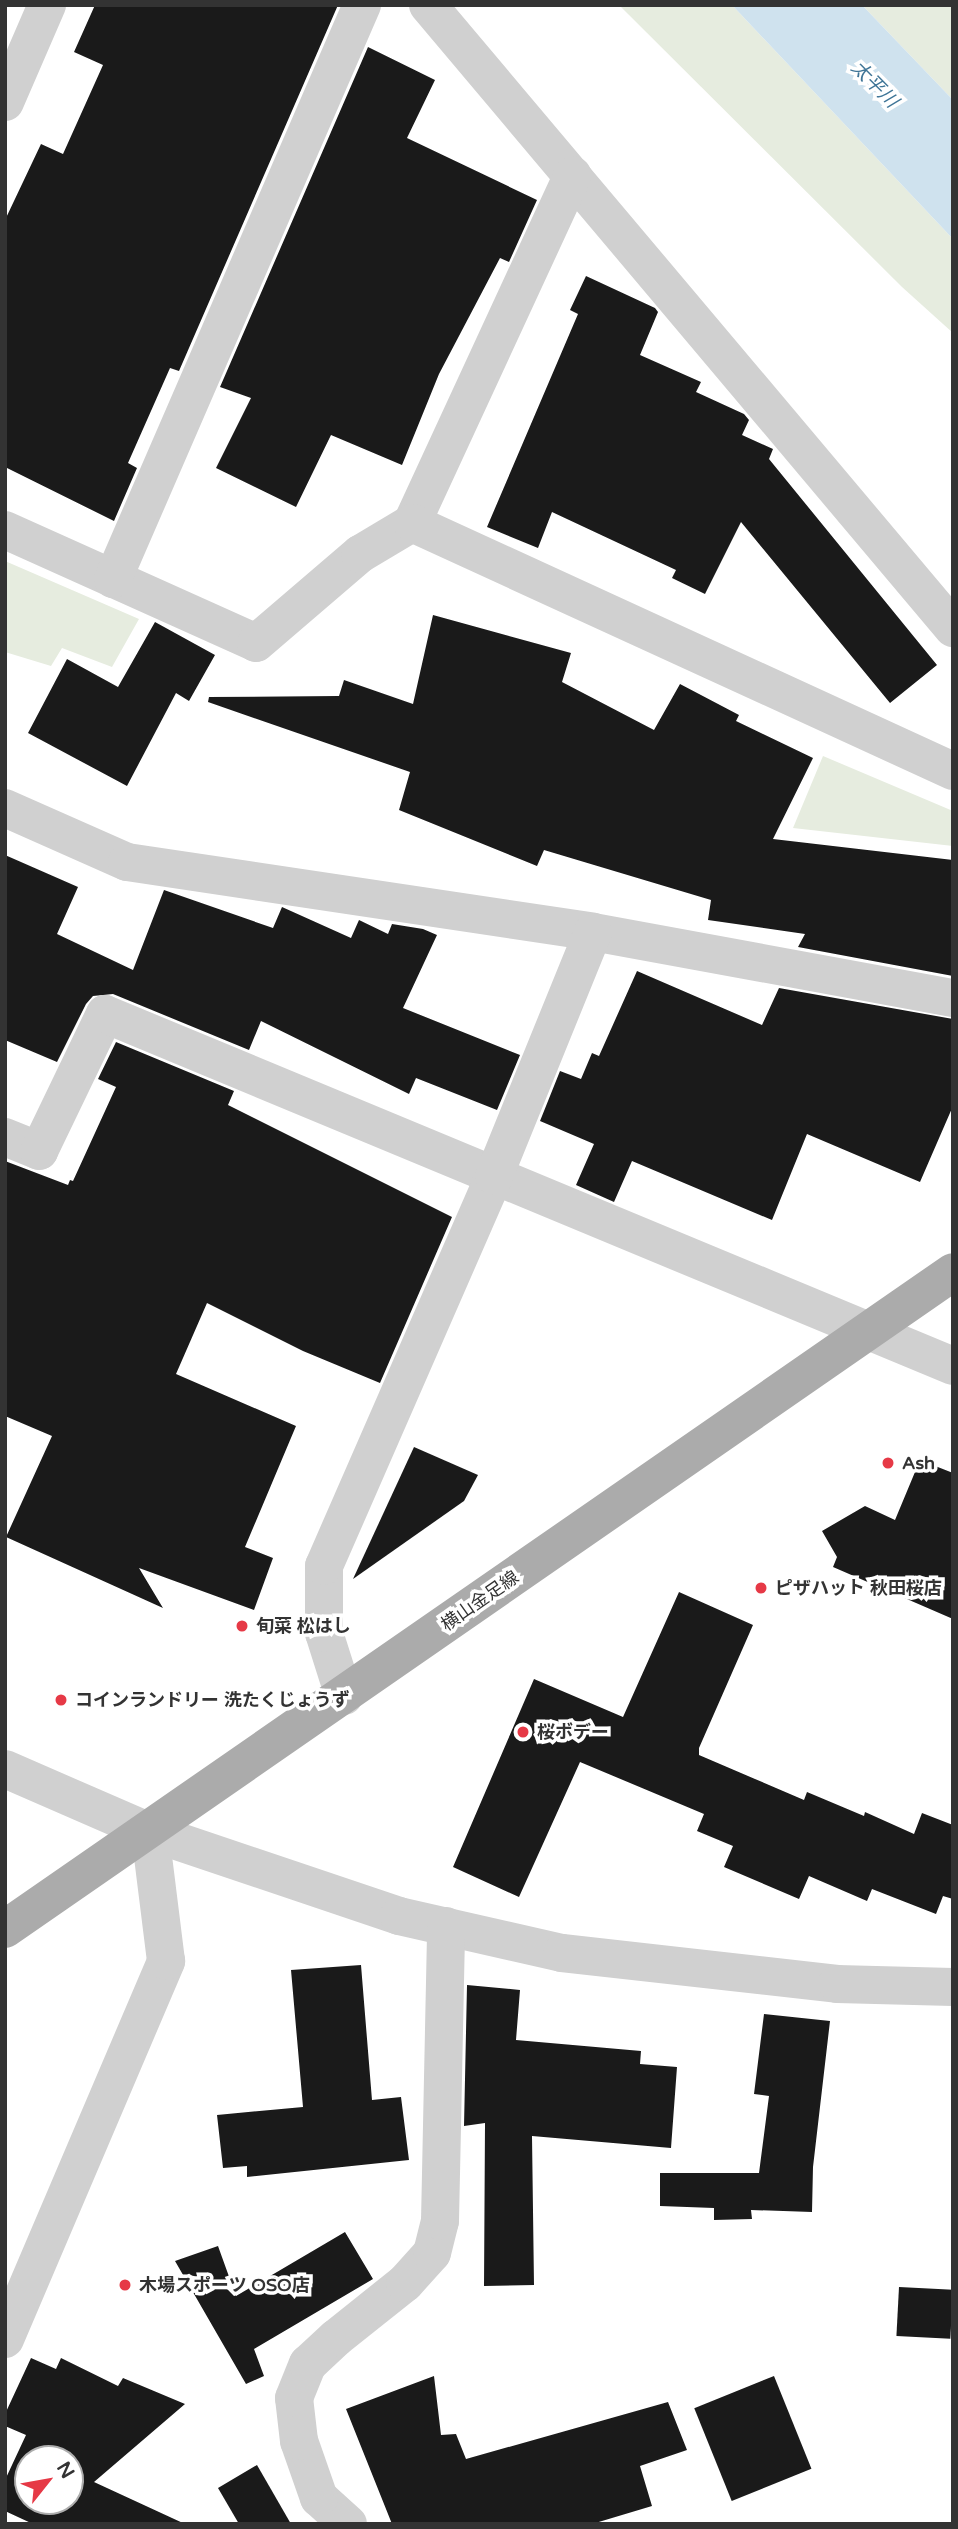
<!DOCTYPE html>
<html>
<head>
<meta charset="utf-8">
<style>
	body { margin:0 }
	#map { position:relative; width:958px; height:2529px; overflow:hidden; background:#fff; font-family:"Varela Round","Noto Sans JP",sans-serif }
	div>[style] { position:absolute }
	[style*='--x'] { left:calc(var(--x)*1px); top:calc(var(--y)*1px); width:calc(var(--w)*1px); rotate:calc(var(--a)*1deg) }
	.green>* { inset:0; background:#e6ecdf }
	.water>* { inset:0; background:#cfe2ee }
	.building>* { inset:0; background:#1a1a1a; transform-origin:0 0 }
	.minor>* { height:38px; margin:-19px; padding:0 19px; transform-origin:19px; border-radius:19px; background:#d0d0d0 }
	.major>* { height:38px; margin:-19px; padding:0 19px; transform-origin:19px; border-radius:19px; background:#ababab }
	.dots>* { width:19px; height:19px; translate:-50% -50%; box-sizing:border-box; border:4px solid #fff; border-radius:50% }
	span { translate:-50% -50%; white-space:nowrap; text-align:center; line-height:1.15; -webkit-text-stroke:7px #fff; paint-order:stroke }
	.poi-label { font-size:18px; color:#333; font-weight:700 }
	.left { translate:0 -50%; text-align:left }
	.street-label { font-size:18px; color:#333 }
	.water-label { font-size:19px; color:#3f7597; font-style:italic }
	.frame { position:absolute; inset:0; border:7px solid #333; pointer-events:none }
	.north { position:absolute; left:14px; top:2445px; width:70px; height:70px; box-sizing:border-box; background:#fff; border:2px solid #adadad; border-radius:50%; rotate:59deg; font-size:19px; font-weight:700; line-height:28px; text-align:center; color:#333 }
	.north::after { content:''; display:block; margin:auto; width:24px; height:32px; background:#e63946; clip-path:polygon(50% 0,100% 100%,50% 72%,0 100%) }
</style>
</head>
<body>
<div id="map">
	<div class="green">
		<i style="clip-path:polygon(619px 5px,732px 5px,953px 239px,953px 333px,902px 287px)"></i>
		<i style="clip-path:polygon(862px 5px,951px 5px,953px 100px)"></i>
		<i style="clip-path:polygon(5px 561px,139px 619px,112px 667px,62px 648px,51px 666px,5px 652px)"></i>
		<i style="clip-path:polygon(823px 756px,953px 811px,953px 846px,793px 828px)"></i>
	</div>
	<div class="water">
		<i style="clip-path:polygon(732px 5px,862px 5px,953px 100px,953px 239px)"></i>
	</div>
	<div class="building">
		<i style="clip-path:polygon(95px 5px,338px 5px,179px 371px,170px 368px,128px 463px,137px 468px,114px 521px,5px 467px,5px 220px,41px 144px,63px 154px,103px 65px,74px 52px)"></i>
		<i style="clip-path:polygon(368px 47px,435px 80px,407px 138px,537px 200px,509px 262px,500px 258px,439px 374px,402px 465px,331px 435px,296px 507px,216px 468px,251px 398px,220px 387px)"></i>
		<i style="clip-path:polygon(586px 276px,655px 308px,658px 312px,640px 355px,701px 382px,696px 392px,744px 414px,749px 420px,742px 435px,773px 449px,769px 459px,937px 665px,890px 703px,741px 522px,705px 594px,672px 578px,676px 570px,552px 512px,538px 548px,487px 527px,578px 314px,570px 310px)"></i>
		<i style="clip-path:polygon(433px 615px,571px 653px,562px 682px,654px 730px,680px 684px,739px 715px,736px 721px,813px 758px,773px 839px,953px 860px,953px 976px,798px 947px,805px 934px,708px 920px,711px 900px,544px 850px,537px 866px,399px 810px,410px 772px,208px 702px,209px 697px,339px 696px,344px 680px,413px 704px)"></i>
		<i style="clip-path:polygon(155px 622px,215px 655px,189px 701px,176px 693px,127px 786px,28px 733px,67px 659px,118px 687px)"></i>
		<i style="clip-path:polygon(5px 855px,78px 887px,57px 934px,133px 970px,164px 890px,273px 928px,282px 907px,351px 938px,359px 920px,388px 934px,392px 924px,423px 929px,437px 935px,403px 1008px,520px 1055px,497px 1110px,416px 1078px,409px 1094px,261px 1021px,249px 1050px,113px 994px,93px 996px,86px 1004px,57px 1062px,5px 1040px)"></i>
		<i style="clip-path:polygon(637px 971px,762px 1025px,779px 988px,953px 1019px,953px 1106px,920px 1182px,807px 1134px,772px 1220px,632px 1161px,614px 1202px,576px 1185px,594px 1144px,540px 1121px,560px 1071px,581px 1079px,592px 1053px,599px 1056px)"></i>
		<i style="clip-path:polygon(116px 1042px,234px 1091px,228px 1105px,452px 1217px,380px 1383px,303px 1351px,207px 1303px,176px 1374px,296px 1426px,245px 1547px,273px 1558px,254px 1610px,139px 1568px,163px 1608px,6px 1537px,52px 1436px,5px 1416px,5px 1161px,68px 1185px,70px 1180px,73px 1181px,116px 1087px,98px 1079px)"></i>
		<i style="clip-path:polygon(414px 1447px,478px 1475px,464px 1501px,353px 1579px)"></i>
		<i style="clip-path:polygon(920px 1460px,953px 1473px,953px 1619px,833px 1567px,837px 1557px,822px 1531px,865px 1506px,895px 1520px)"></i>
		<i style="clip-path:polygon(679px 1592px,753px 1625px,699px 1748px,699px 1755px,804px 1800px,807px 1792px,864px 1816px,865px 1812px,914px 1834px,922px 1813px,953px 1825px,953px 1899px,943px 1896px,936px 1914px,872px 1889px,867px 1901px,809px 1876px,799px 1899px,724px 1867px,733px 1846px,697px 1831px,704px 1814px,580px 1762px,519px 1897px,453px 1867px,534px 1679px,623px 1717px)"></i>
		<i style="clip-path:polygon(361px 1965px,372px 2100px,401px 2097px,409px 2160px,247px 2177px,247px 2166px,223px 2168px,217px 2115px,303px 2107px,291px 1970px)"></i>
		<i style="clip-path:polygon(467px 1985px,520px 1990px,516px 2040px,641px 2051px,640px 2064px,677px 2067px,671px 2148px,532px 2136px,534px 2285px,484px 2286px,485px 2123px,464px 2126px)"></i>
		<i style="clip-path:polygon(764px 2014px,830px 2021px,813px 2167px,812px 2212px,751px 2210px,752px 2219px,714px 2220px,714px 2208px,660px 2206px,660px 2173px,759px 2173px,769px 2096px,754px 2094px)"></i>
		<i style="clip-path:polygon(345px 2232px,373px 2279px,254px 2349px,264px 2376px,246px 2384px,175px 2261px,218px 2246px,236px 2296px)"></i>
		<i style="left:899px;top:2287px;width:54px;height:49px;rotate:3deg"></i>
		<i style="clip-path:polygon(evenodd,31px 2358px,56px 2369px,61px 2358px,118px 2386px,123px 2378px,185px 2404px,94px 2482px,185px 2524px,33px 2524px,5px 2511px,5px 2480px,26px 2435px,5px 2426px,5px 2414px,31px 2358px,28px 2459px,70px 2459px,70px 2501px,28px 2501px,28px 2459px)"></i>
		<i style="clip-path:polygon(434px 2376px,441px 2435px,456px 2434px,466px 2459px,668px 2402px,687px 2450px,640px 2466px,652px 2506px,592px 2524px,392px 2524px,346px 2409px)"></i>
		<i style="left:774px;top:2376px;width:100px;height:86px;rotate:68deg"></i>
		<i style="clip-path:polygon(257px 2465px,291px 2524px,239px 2524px,218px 2488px)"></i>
	</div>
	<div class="minor">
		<i style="--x:428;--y:5;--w:815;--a:49.88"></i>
		<i style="--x:5;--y:102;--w:106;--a:-66.6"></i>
		<i style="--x:412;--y:523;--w:383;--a:-65.2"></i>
		<i style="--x:5;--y:530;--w:275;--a:24.2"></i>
		<i style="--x:256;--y:643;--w:137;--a:-40.6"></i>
		<i style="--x:360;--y:554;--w:61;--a:-30.8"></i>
		<i style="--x:412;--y:523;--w:595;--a:24.63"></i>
		<i style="--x:113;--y:579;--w:626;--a:-66.55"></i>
		<i style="--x:5;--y:808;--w:133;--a:23.9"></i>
		<i style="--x:127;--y:862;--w:471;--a:8.5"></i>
		<i style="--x:593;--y:932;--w:366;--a:10.4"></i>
		<i style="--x:5;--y:1137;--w:37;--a:22"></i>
		<i style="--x:39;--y:1151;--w:152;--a:-64.3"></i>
		<i style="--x:105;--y:1014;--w:918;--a:22.54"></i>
		<i style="--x:344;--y:1696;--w:66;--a:-107.6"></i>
		<i style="--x:324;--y:1633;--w:67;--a:-90"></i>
		<i style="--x:324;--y:1566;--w:425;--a:-66.4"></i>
		<i style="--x:494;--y:1176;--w:263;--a:-67.9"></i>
		<i style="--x:5;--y:1769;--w:158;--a:23.5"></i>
		<i style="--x:150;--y:1832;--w:263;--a:18.6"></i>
		<i style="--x:399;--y:1916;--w:167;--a:12.8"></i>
		<i style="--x:562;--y:1953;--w:277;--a:6.4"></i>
		<i style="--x:837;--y:1984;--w:116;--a:1.5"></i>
		<i style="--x:5;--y:2339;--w:411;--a:-66.9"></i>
		<i style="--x:166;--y:1961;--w:130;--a:-97.1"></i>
		<i style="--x:348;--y:2524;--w:39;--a:-138"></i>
		<i style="--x:319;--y:2498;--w:60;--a:-109.3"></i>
		<i style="--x:299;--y:2441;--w:43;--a:-96.6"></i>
		<i style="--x:294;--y:2398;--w:37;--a:-68"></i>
		<i style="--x:308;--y:2364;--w:38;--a:-43"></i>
		<i style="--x:336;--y:2338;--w:88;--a:-38.6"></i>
		<i style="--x:405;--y:2283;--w:40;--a:-48"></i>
		<i style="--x:432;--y:2253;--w:33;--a:-76"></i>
		<i style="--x:440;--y:2221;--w:295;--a:-88.8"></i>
	</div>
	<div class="major">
		<i style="--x:5;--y:1929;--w:1153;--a:-34.72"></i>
	</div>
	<div class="dots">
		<i style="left:888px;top:1463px;background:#e63946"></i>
		<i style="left:761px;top:1588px;background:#e63946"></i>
		<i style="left:242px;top:1626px;background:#e63946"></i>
		<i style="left:61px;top:1700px;background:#e63946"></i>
		<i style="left:523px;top:1732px;background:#e63946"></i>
		<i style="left:125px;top:2285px;background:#e63946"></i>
	</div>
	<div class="poi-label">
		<span class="left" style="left:902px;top:1463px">Ash</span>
		<span class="left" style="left:775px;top:1588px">ピザハット 秋田桜店</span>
		<span class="left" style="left:256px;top:1626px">旬菜 松はし</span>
		<span class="left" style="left:75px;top:1700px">コインランドリー 洗たくじょうず</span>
		<span class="left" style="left:537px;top:1732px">桜ボデー</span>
		<span class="left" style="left:139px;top:2285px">木場スポーツ OSO店</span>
	</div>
	<div class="street-label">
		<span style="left:480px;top:1601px;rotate:-35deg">横山金足線</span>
	</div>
	<div class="water-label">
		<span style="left:874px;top:85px;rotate:45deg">太平川</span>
	</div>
	<div class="frame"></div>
	<div class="north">N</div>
</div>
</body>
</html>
